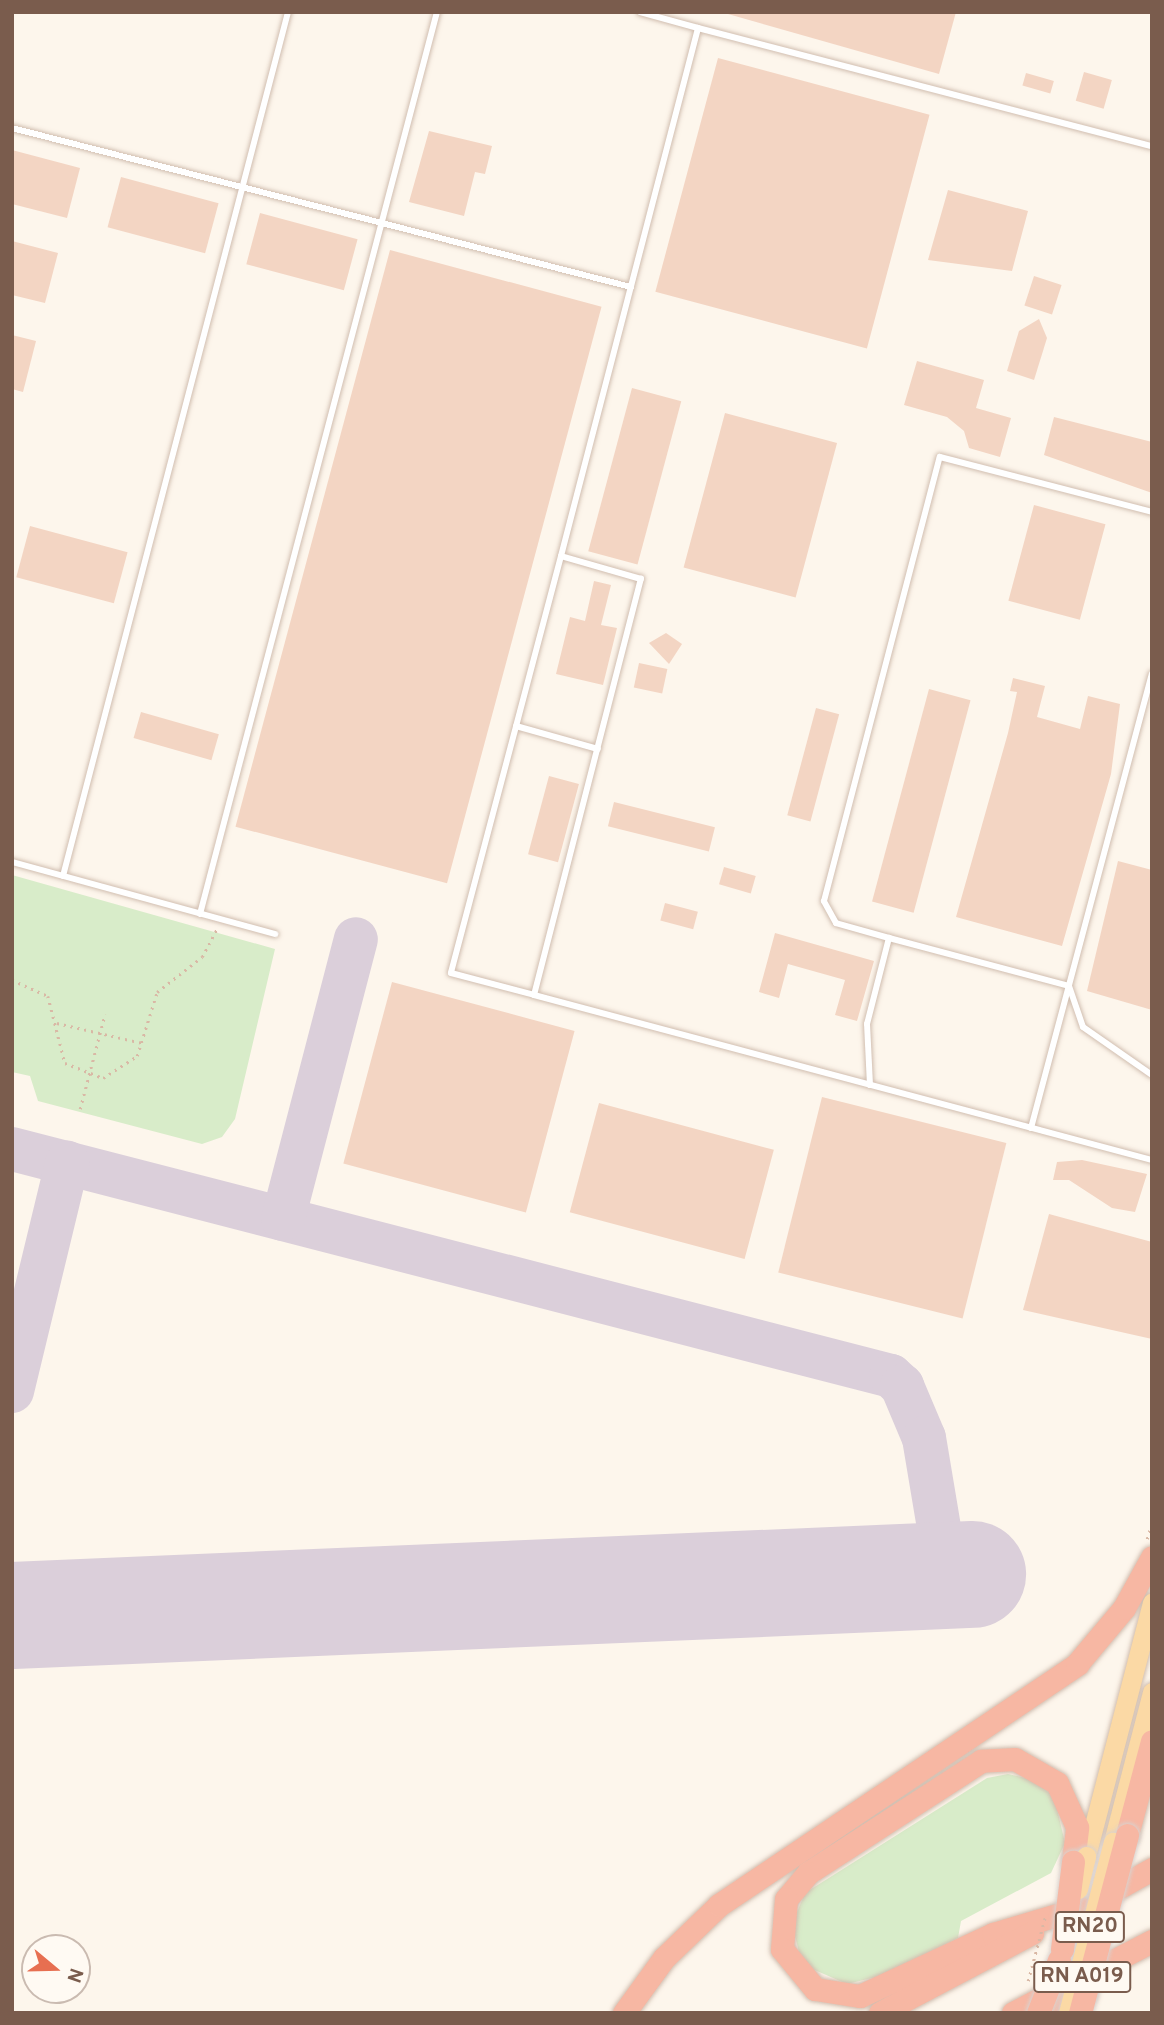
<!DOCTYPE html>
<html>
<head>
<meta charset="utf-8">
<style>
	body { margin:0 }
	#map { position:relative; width:1164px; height:2025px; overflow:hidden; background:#fdf6ec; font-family:Overpass,sans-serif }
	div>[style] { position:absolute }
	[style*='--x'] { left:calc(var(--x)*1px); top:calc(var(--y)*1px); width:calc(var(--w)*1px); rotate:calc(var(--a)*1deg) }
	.green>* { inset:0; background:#d8ecc9 }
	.taxiway>* { height:44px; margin:-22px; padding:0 22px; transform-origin:22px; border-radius:22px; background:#dbcfda }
	.runway>* { height:107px; margin:-53.5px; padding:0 53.5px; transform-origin:53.5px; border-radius:53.5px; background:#dbcfda }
	.building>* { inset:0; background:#f3d5c3; transform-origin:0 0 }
	.path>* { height:2.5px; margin-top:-1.25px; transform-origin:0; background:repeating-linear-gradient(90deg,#d9b8a5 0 2px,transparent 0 7px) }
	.roads { filter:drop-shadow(0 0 2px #d1beb0) drop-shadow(0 0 2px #d1beb0) }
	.lane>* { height:6px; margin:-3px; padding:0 3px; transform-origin:3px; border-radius:3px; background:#fff }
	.primary>* { height:19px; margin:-9.5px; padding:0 9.5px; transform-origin:9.5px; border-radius:9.5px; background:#fbd9a5 }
	.highway>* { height:23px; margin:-11.5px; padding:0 11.5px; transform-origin:11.5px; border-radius:11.5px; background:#f7b7a3 }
	.path-bridge>* { height:2.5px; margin-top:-1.25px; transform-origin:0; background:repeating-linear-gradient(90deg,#d9b8a5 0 2px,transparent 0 7px) }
	.bridges { filter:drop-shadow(0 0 2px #dad1cd) drop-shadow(0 0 2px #dad1cd) }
	.primary-bridge>* { height:19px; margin:-9.5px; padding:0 9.5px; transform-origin:9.5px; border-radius:9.5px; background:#fbd9a5 }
	.highway-bridge>* { height:23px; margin:-11.5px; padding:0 11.5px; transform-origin:11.5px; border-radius:11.5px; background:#f7b7a3 }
	span { translate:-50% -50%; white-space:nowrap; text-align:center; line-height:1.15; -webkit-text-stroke:6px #fffaf3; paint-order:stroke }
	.shield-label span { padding:2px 5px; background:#fffaf3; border:2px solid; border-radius:5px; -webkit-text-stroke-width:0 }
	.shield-label { font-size:21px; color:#7a5c4d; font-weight:700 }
	.frame { position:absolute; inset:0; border:14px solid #7a5c4d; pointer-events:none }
	.north { position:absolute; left:21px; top:1934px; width:70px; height:70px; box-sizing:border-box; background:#fffaf3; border:2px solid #cabbb1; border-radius:50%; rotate:109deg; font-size:19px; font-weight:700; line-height:28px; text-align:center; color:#7a5c4d }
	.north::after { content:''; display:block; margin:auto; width:24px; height:32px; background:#e76f51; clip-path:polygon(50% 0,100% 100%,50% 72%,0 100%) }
</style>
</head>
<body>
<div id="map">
	<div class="green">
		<i style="clip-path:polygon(12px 875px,275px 949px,235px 1119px,222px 1137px,202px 1144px,38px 1101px,30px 1076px,12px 1072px)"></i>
		<i style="clip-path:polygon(1008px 1774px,1030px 1779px,1054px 1796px,1065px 1843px,1051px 1873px,961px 1921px,958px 1938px,884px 1975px,847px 1984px,810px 1968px,800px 1956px,792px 1924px,805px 1893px,987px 1778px)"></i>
	</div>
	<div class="taxiway">
		<i style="--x:12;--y:1149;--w:908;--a:14.48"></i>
		<i style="--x:891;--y:1376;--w:15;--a:42"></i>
		<i style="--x:902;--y:1386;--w:56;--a:67.1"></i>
		<i style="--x:924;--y:1438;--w:139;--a:80.5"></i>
		<i style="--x:283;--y:1219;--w:289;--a:-75.4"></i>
		<i style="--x:12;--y:1391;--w:235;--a:-76.4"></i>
	</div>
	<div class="runway">
		<i style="--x:12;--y:1615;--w:961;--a:-2.45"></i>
	</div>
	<div class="building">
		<i style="clip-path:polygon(721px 12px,956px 12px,939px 74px)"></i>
		<i style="left:718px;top:58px;width:219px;height:242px;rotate:15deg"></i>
		<i style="left:1084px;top:72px;width:29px;height:30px;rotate:16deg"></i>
		<i style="left:1026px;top:73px;width:29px;height:13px;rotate:16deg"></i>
		<i style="clip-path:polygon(429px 131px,492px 146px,485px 174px,475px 172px,464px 216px,409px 202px)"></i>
		<i style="clip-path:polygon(12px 150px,80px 168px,67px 218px,12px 204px)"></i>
		<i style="left:121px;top:177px;width:101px;height:52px;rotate:15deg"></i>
		<i style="clip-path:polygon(948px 190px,1028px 211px,1012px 271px,928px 260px)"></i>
		<i style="left:260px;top:213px;width:101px;height:53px;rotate:15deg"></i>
		<i style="clip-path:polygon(12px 241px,58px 253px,45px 303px,12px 295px)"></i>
		<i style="left:390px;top:250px;width:219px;height:597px;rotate:15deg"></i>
		<i style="left:1034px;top:276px;width:29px;height:31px;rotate:18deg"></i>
		<i style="clip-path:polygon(1039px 319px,1047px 338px,1034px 380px,1007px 371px,1019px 331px)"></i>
		<i style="clip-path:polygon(12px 335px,36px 341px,23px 392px,12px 389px)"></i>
		<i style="clip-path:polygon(917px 361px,984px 380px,976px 408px,1011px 418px,1000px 457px,969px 448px,964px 431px,947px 417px,904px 405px)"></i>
		<i style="left:632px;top:388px;width:51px;height:169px;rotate:15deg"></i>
		<i style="left:725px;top:413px;width:116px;height:160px;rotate:15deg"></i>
		<i style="clip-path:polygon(1054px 417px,1152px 442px,1152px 493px,1044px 455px)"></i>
		<i style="left:1034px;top:505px;width:74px;height:99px;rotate:15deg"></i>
		<i style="left:30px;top:526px;width:101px;height:53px;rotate:15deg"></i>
		<i style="clip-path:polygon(594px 581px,611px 585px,601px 625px,617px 628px,603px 685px,556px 674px,570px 617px,585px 621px)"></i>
		<i style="clip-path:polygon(666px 633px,682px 644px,669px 664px,649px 643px)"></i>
		<i style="left:639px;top:663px;width:29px;height:25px;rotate:12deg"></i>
		<i style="clip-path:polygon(1013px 678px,1045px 686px,1037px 717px,1080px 729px,1088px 696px,1120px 704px,1111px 774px,1062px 946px,956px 917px,1008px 733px,1017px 692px,1010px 691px)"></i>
		<i style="left:929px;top:689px;width:43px;height:220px;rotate:15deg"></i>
		<i style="left:816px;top:708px;width:24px;height:111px;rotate:15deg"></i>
		<i style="left:141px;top:712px;width:81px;height:27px;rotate:16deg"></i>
		<i style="left:549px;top:776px;width:31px;height:81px;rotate:15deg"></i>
		<i style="left:614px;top:802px;width:104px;height:25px;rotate:14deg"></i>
		<i style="clip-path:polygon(1118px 861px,1152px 870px,1152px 1010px,1087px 991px)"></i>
		<i style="left:724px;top:867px;width:33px;height:18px;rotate:16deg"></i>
		<i style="left:665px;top:903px;width:34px;height:18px;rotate:15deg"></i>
		<i style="clip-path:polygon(775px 933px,874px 961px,857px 1021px,835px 1015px,845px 980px,788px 964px,779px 998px,759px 992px)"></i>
		<i style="left:392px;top:982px;width:189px;height:188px;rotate:15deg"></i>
		<i style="left:822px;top:1097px;width:190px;height:181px;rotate:14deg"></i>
		<i style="left:599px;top:1103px;width:181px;height:113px;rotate:15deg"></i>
		<i style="clip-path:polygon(1082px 1160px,1147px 1174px,1135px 1212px,1112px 1208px,1069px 1180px,1053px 1180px,1057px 1162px)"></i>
		<i style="clip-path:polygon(1049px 1214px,1152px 1242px,1152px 1339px,1023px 1310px)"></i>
	</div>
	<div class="path">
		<i style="--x:12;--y:980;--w:39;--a:24"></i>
		<i style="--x:48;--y:996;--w:69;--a:75.8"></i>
		<i style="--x:65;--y:1063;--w:41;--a:21.5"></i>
		<i style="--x:103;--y:1078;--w:40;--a:-32.9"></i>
		<i style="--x:137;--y:1056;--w:67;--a:-72.6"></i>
		<i style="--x:157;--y:992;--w:57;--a:-37.9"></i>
		<i style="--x:202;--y:957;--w:32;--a:-62"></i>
		<i style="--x:57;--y:1023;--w:87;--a:13.2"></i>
		<i style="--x:80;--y:1109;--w:98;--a:-75.3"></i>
		<i style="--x:1147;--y:1539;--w:17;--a:-73"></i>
	</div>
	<div class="roads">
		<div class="lane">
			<i style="--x:698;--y:28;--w:469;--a:14.6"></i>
			<i style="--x:12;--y:128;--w:639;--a:14.41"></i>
			<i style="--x:561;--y:556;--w:545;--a:-75.45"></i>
			<i style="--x:698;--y:28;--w:60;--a:-164.6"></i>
			<i style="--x:516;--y:726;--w:85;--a:15.7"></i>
			<i style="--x:12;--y:862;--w:273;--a:15.3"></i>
			<i style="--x:63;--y:876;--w:893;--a:-75.4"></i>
			<i style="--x:200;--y:914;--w:933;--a:-75.28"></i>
			<i style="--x:889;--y:938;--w:55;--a:-164.2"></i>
			<i style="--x:836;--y:923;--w:25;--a:-119"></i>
			<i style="--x:824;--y:901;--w:459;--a:-75.4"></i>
			<i style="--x:940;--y:457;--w:219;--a:14.5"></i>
			<i style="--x:534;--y:995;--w:430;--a:-75.6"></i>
			<i style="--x:641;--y:579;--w:83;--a:-164"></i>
			<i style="--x:561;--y:556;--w:431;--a:104.8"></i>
			<i style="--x:451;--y:973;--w:86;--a:14.8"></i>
			<i style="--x:534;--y:995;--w:640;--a:14.95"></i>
			<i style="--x:870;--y:1085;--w:61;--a:-92.8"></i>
			<i style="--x:867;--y:1024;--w:89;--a:-75.7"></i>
			<i style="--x:889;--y:938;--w:186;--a:14.9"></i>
			<i style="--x:1069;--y:986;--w:43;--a:71.1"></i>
			<i style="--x:1083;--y:1027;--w:84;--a:34.8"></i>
			<i style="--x:1031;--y:1128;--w:470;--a:-75.1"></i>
		</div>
		<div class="primary">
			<i style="--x:1113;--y:1842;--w:155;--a:-75.4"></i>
			<i style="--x:1086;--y:1856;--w:262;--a:-75.4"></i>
		</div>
		<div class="highway">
			<i style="--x:1127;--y:1835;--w:97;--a:-75.1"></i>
			<i style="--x:1073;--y:1862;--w:35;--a:-83"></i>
			<i style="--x:1077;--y:1827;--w:48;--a:-114.4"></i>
			<i style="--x:1057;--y:1783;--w:48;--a:-150.3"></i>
			<i style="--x:1015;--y:1759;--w:34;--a:177"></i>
			<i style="--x:981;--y:1761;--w:206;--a:147.1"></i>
			<i style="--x:808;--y:1873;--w:34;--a:130"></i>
			<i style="--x:786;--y:1899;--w:50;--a:94.6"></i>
			<i style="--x:782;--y:1949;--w:52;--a:50.5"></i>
			<i style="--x:815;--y:1989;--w:46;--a:8.8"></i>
			<i style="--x:860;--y:1996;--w:147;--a:-25"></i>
			<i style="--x:993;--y:1934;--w:91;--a:-16.6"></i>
			<i style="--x:1100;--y:1898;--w:60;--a:-29.1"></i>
			<i style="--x:624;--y:2013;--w:68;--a:-54"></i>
			<i style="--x:664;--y:1958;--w:76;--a:-43.9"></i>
			<i style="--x:719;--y:1905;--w:432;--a:-33.9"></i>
			<i style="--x:1077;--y:1664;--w:73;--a:-50"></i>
			<i style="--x:1124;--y:1608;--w:58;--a:-61.2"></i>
			<i style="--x:880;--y:2013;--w:172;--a:-27.8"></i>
			<i style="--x:1013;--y:2013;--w:157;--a:-27.4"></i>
			<i style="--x:1048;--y:2013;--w:42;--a:-28.4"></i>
		</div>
	</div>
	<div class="path-bridge">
		<i style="--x:1028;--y:1981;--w:66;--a:-75.1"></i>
	</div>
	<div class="bridges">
		<div class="primary-bridge">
			<i style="--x:1078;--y:1889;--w:34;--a:-76"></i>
			<i style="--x:1068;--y:2013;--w:177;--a:-75.3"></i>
		</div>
		<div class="highway-bridge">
			<i style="--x:1062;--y:1949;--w:88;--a:-82.8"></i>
			<i style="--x:1038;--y:2013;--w:57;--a:-68.4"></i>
			<i style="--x:1080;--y:2013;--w:184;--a:-75.2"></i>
		</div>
	</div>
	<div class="shield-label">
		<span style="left:1090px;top:1927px">RN20</span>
		<span style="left:1082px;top:1977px">RN A019</span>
	</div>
	<div class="frame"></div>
	<div class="north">N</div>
</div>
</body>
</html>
